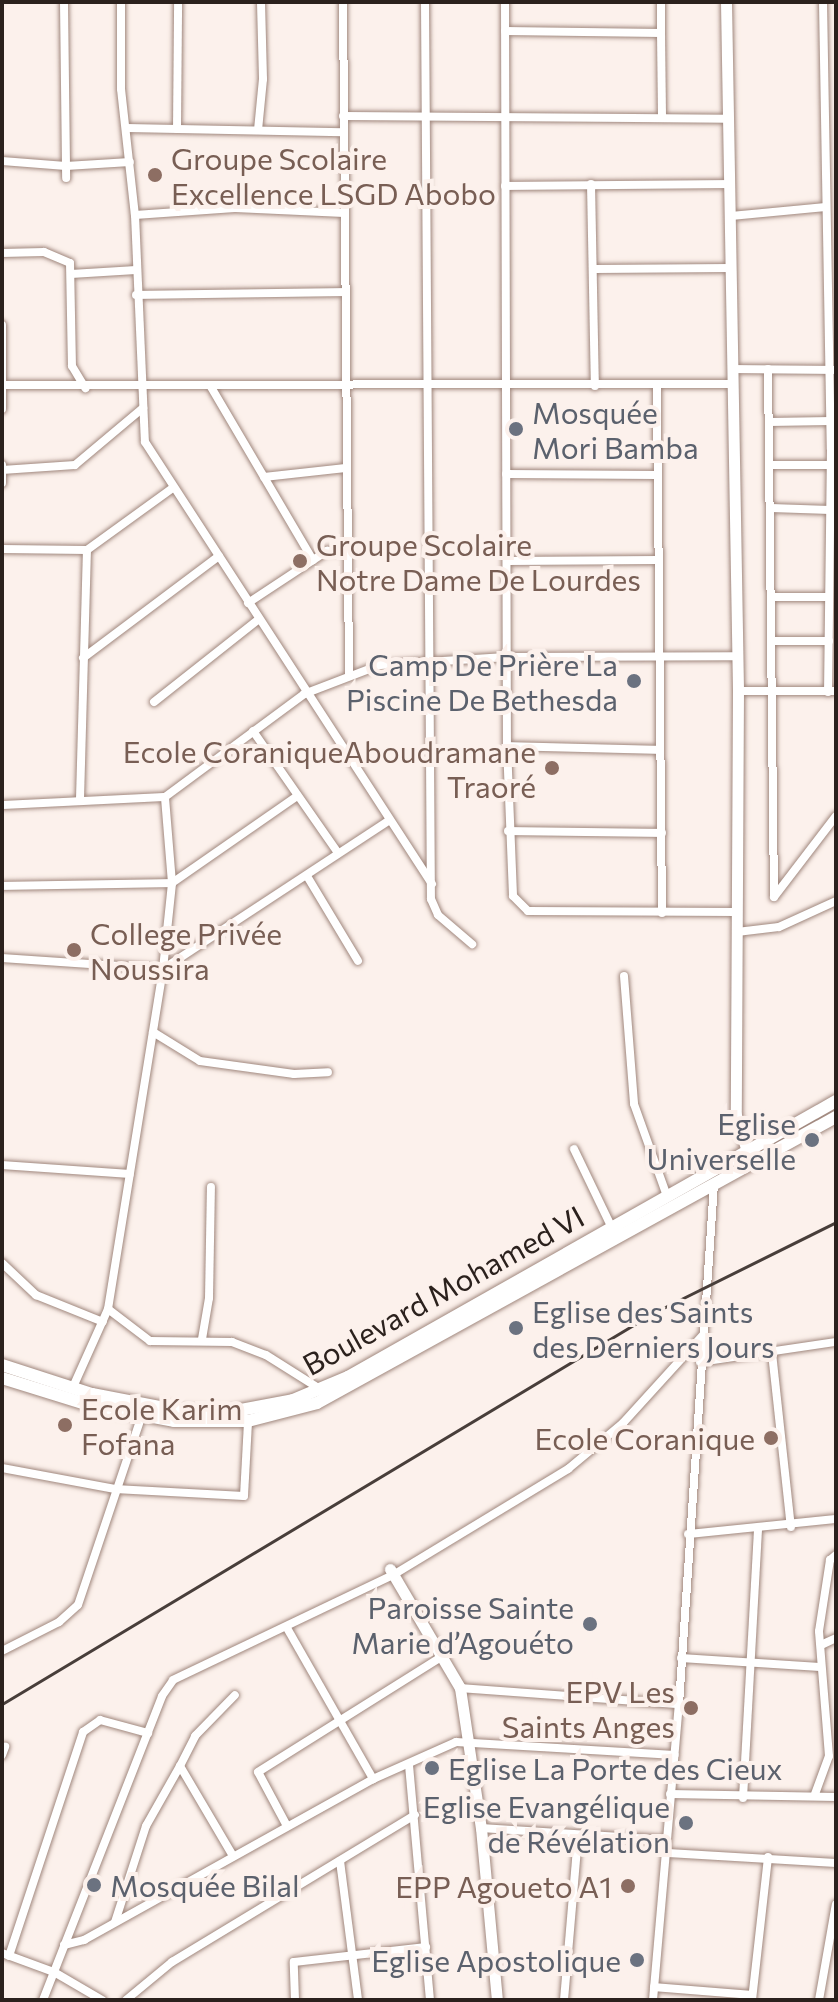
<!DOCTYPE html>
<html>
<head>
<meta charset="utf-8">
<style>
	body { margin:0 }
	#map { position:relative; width:838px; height:2002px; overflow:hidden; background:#fcf1ec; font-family:Commissioner,sans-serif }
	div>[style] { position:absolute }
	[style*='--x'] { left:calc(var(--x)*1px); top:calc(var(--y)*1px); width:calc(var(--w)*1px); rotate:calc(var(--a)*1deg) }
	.roads { filter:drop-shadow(0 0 2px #a0877d) drop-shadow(0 0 2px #a0877d) }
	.street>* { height:8px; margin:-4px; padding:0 4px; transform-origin:4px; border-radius:4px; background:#fff }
	.secondary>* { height:11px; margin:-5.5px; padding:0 5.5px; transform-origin:5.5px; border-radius:5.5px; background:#fff }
	.primary>* { height:12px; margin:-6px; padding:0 6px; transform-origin:6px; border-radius:6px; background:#fff }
	.rail>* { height:3px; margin:-1.5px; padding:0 1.5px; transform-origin:1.5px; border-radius:1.5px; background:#483e3a }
	.dots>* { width:22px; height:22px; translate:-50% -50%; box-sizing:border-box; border:4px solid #fcf1ec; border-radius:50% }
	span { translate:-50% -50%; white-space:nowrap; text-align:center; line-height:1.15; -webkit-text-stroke:8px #fcf1ec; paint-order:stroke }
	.education-label { font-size:30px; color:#785e54 }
	.left { translate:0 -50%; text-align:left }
	.right { translate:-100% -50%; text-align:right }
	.worship-label { font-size:30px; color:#5b616d }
	.street-label { font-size:30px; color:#2b211d }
	.frame { position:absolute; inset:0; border:4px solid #2b211d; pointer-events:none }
</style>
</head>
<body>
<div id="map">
	<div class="roads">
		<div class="street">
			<i style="--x:64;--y:2;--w:176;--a:89.3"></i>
			<i style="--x:121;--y:2;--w:87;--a:90"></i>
			<i style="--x:121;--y:89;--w:127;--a:83.7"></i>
			<i style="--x:135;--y:215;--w:227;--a:87.5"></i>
			<i style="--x:145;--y:442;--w:527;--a:57"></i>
			<i style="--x:343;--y:2;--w:673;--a:89.49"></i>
			<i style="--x:425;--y:2;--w:897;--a:89.62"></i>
			<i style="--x:431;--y:899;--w:17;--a:66"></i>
			<i style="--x:438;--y:915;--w:45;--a:40.5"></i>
			<i style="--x:505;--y:2;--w:744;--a:89.85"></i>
			<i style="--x:507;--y:746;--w:150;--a:87.7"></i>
			<i style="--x:513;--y:896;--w:21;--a:45"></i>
			<i style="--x:528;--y:911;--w:209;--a:0.3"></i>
			<i style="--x:823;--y:2;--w:447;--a:89"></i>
			<i style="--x:831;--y:449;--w:243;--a:90.7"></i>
			<i style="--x:505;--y:31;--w:156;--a:0.7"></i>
			<i style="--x:661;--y:33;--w:31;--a:-90"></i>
			<i style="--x:661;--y:33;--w:85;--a:89.3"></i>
			<i style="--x:343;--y:116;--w:384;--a:0.4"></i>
			<i style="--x:127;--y:128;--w:216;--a:1.1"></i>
			<i style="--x:177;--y:129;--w:127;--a:-89.5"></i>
			<i style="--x:258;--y:130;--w:51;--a:-84.4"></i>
			<i style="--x:263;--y:79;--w:77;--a:-91.5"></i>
			<i style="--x:2;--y:161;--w:64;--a:4.5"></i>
			<i style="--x:66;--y:166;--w:64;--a:-3.6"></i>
			<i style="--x:591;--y:184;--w:202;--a:88.9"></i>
			<i style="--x:505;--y:186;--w:224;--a:-0.5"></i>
			<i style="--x:135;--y:215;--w:100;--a:-4"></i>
			<i style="--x:235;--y:208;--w:109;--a:2.6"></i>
			<i style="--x:731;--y:216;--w:95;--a:-5.4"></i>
			<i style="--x:2;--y:253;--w:42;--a:-1.4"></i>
			<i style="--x:44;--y:252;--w:28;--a:23"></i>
			<i style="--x:70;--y:263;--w:103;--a:88.9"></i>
			<i style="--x:72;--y:366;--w:26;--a:59"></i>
			<i style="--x:594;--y:269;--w:137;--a:-0.4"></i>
			<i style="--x:71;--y:274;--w:65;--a:-3.5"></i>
			<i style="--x:136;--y:295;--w:208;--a:-0.8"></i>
			<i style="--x:2;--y:325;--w:84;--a:90"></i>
			<i style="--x:733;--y:369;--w:103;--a:0.6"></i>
			<i style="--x:768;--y:369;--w:528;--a:89.35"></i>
			<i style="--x:774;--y:897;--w:102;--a:-52.6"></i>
			<i style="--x:2;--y:385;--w:731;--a:-0.08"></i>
			<i style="--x:211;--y:387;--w:201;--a:59.5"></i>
			<i style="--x:657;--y:387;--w:526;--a:89.46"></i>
			<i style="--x:769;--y:422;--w:62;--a:-0.9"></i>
			<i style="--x:2;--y:465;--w:18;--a:90"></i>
			<i style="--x:771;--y:465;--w:60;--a:0"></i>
			<i style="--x:2;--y:470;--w:73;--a:-3.9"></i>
			<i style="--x:75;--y:465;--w:89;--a:-40"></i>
			<i style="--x:506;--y:474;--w:151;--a:0.4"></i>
			<i style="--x:264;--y:477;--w:82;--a:-6.3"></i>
			<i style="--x:771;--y:508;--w:59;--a:1.9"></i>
			<i style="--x:2;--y:549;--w:85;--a:0.7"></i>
			<i style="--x:87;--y:550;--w:107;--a:-35.9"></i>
			<i style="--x:507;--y:561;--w:151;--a:-0.4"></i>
			<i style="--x:771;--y:597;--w:58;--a:0"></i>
			<i style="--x:248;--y:603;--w:95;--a:-33.4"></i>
			<i style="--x:327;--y:551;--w:20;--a:0"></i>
			<i style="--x:771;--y:641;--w:58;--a:0"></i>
			<i style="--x:83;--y:658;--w:170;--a:-36.9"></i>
			<i style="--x:738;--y:691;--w:98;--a:0"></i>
			<i style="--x:154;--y:702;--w:134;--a:-38.3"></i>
			<i style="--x:253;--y:731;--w:149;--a:55.1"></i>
			<i style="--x:507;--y:746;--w:153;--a:1.5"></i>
			<i style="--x:80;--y:799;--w:249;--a:-88.4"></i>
			<i style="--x:2;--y:805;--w:163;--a:-2.8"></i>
			<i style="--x:165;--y:797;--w:173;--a:-36.5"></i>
			<i style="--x:304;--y:694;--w:81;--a:-20.9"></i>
			<i style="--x:380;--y:665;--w:126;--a:-3.6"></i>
			<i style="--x:506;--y:657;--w:230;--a:-0.2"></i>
			<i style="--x:508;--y:831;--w:154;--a:0.7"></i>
			<i style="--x:307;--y:876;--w:99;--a:59"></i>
			<i style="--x:2;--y:886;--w:170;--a:-1"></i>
			<i style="--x:172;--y:883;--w:152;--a:-34.8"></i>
			<i style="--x:737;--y:932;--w:42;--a:-6.8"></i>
			<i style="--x:779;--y:927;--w:63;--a:-24.5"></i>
			<i style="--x:2;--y:958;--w:161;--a:3.9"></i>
			<i style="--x:163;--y:969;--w:268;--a:-33.3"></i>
			<i style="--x:624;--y:976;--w:128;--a:85.5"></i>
			<i style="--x:634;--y:1104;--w:98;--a:70.3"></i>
			<i style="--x:153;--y:1032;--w:55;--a:31.7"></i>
			<i style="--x:200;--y:1061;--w:95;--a:7.9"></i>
			<i style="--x:294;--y:1074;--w:34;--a:-3"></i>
			<i style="--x:574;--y:1149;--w:88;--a:64.3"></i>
			<i style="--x:2;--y:1165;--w:128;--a:4"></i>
			<i style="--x:2;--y:1263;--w:47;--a:43.3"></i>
			<i style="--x:36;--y:1295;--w:72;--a:21.9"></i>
			<i style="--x:108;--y:1309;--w:53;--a:37.3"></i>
			<i style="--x:150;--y:1341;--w:82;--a:0.7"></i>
			<i style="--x:232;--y:1342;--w:36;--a:21"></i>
			<i style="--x:266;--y:1355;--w:64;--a:32.2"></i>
			<i style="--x:202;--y:1339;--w:42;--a:-80.3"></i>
			<i style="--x:209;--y:1298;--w:111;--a:-89"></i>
			<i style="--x:772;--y:1353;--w:175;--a:83.8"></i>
			<i style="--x:700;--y:1362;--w:137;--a:-8.4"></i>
			<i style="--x:73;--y:1387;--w:85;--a:-65.8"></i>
			<i style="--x:108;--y:1309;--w:344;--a:-80.8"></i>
			<i style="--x:163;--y:969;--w:86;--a:-84"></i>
			<i style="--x:172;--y:883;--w:86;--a:-94.7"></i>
			<i style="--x:2;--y:1468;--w:115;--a:10.5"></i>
			<i style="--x:115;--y:1489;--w:129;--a:3.1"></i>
			<i style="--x:244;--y:1496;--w:75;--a:-86.9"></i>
			<i style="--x:688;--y:1534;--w:149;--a:-5.8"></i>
			<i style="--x:287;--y:1628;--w:174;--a:60.3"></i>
			<i style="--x:821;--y:1645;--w:17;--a:-25"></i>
			<i style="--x:2;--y:1651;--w:64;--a:-27"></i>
			<i style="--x:59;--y:1622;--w:25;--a:-42"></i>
			<i style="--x:78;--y:1605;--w:200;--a:-71.4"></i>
			<i style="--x:681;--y:1658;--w:139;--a:3.7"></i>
			<i style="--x:460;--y:1688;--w:220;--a:4.2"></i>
			<i style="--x:2;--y:1755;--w:9;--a:-69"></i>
			<i style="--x:409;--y:1765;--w:236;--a:84.9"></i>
			<i style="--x:180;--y:1766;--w:34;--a:-63"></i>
			<i style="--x:195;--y:1736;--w:57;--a:-45.7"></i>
			<i style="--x:670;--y:1794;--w:166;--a:1"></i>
			<i style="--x:815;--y:1794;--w:40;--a:-69.8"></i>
			<i style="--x:829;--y:1756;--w:125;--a:-94.6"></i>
			<i style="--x:819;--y:1631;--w:72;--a:-81.2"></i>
			<i style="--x:830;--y:1560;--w:8;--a:-40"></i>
			<i style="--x:743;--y:1798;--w:270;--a:-86.8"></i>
			<i style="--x:287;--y:1826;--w:61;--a:-118.2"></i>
			<i style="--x:258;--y:1772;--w:216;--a:-32.1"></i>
			<i style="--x:481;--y:1828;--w:186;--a:3.7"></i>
			<i style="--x:668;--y:1853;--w:168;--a:3.4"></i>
			<i style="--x:340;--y:1861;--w:140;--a:82.6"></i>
			<i style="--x:115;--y:1922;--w:101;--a:-72.1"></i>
			<i style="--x:146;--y:1826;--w:69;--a:-60.5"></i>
			<i style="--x:180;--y:1766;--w:104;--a:59.5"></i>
			<i style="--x:64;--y:1945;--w:21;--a:-14"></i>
			<i style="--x:84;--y:1940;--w:331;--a:-29.1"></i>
			<i style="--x:373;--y:1779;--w:91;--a:-24"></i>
			<i style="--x:456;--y:1742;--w:219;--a:3.4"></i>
			<i style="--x:2;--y:1953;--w:55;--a:20.1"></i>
			<i style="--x:54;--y:1972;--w:56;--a:30.3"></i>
			<i style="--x:9;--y:1956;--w:236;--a:-71.7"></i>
			<i style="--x:83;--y:1732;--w:21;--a:-35"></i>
			<i style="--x:100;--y:1720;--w:50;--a:15.2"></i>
			<i style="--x:654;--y:1987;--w:98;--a:4.7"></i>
			<i style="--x:43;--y:2000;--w:326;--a:-68.6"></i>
			<i style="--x:162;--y:1696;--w:19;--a:-55"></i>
			<i style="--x:173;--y:1680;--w:244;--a:-25.5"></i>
			<i style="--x:393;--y:1575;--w:205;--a:-31.2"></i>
			<i style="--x:568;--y:1469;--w:72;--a:-39.9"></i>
			<i style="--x:623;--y:1423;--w:120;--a:-47.7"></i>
			<i style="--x:126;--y:2000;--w:60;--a:-39.6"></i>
			<i style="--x:172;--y:1962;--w:284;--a:-31.2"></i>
			<i style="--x:295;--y:2000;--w:38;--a:-92"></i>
			<i style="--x:294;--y:1962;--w:133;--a:-6.5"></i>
			<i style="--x:564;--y:2000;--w:164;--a:-85.1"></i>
			<i style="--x:653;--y:2000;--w:297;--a:-85"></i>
			<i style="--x:679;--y:1704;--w:521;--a:-86.15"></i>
			<i style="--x:752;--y:2000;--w:144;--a:-83.6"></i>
			<i style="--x:819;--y:2000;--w:97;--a:-80"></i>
		</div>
		<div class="secondary">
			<i style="--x:726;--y:2;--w:689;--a:89"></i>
			<i style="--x:738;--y:691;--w:424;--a:90.3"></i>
			<i style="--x:736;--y:1115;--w:45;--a:73.2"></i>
			<i style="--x:390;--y:1569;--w:138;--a:59.5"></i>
			<i style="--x:460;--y:1688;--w:142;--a:81.5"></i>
			<i style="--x:481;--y:1828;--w:173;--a:84.7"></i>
		</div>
		<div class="primary">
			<i style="--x:2;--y:1365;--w:95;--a:17.9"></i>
			<i style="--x:92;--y:1394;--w:91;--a:10.8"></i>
			<i style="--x:181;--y:1411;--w:44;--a:2.6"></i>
			<i style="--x:225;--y:1413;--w:69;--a:-10.8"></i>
			<i style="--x:293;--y:1400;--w:60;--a:-22.7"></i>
			<i style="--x:348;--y:1377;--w:561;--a:-29.49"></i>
			<i style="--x:2;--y:1378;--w:91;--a:17.2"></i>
			<i style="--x:89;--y:1405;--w:86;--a:10.7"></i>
			<i style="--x:174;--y:1421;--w:74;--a:0"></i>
			<i style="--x:248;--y:1421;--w:71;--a:-14.6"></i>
			<i style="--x:317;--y:1403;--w:593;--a:-28.86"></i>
		</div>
	</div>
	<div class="rail">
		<i style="--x:2;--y:1704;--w:762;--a:-30.98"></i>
		<i style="--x:655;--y:1312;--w:202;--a:-26.4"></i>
	</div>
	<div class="dots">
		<i style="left:155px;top:175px;background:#8d6e63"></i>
		<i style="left:516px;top:429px;background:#6b7280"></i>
		<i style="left:300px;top:561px;background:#8d6e63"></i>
		<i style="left:634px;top:681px;background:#6b7280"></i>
		<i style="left:552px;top:768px;background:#8d6e63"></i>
		<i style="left:74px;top:950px;background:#8d6e63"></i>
		<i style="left:812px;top:1140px;background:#6b7280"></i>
		<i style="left:516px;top:1328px;background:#6b7280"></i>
		<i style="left:65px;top:1425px;background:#8d6e63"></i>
		<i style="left:771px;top:1438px;background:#8d6e63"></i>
		<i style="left:590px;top:1624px;background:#6b7280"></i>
		<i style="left:691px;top:1708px;background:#8d6e63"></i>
		<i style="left:432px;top:1768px;background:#6b7280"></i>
		<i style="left:686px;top:1823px;background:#6b7280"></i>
		<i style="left:94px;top:1885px;background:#6b7280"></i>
		<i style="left:628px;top:1886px;background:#8d6e63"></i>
		<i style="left:637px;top:1960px;background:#6b7280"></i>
	</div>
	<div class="education-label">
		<span class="left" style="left:171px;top:175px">Groupe Scolaire<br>Excellence LSGD Abobo</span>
		<span class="left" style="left:316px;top:561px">Groupe Scolaire<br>Notre Dame De Lourdes</span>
		<span class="right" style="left:536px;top:768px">Ecole CoraniqueAboudramane<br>Traoré</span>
		<span class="left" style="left:90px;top:950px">College Privée<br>Noussira</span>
		<span class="left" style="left:81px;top:1425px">Ecole Karim<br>Fofana</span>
		<span class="right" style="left:755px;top:1438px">Ecole Coranique</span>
		<span class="right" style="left:675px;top:1708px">EPV Les<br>Saints Anges</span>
		<span class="right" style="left:612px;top:1886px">EPP Agoueto A1</span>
	</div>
	<div class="worship-label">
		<span class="left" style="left:532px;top:429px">Mosquée<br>Mori Bamba</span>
		<span class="right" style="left:618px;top:681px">Camp De Prière La<br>Piscine De Bethesda</span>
		<span class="right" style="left:796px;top:1140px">Eglise<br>Universelle</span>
		<span class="left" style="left:532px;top:1328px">Eglise des Saints<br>des Derniers Jours</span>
		<span class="right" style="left:574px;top:1624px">Paroisse Sainte<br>Marie d’Agouéto</span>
		<span class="left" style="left:448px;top:1768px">Eglise La Porte des Cieux</span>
		<span class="right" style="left:670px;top:1823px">Eglise Evangélique<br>de Révélation</span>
		<span class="left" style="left:110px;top:1885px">Mosquée Bilal</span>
		<span class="right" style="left:621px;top:1960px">Eglise Apostolique</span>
	</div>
	<div class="street-label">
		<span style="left:443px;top:1290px;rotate:-29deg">Boulevard Mohamed VI</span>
	</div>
	<div class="frame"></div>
</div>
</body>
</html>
